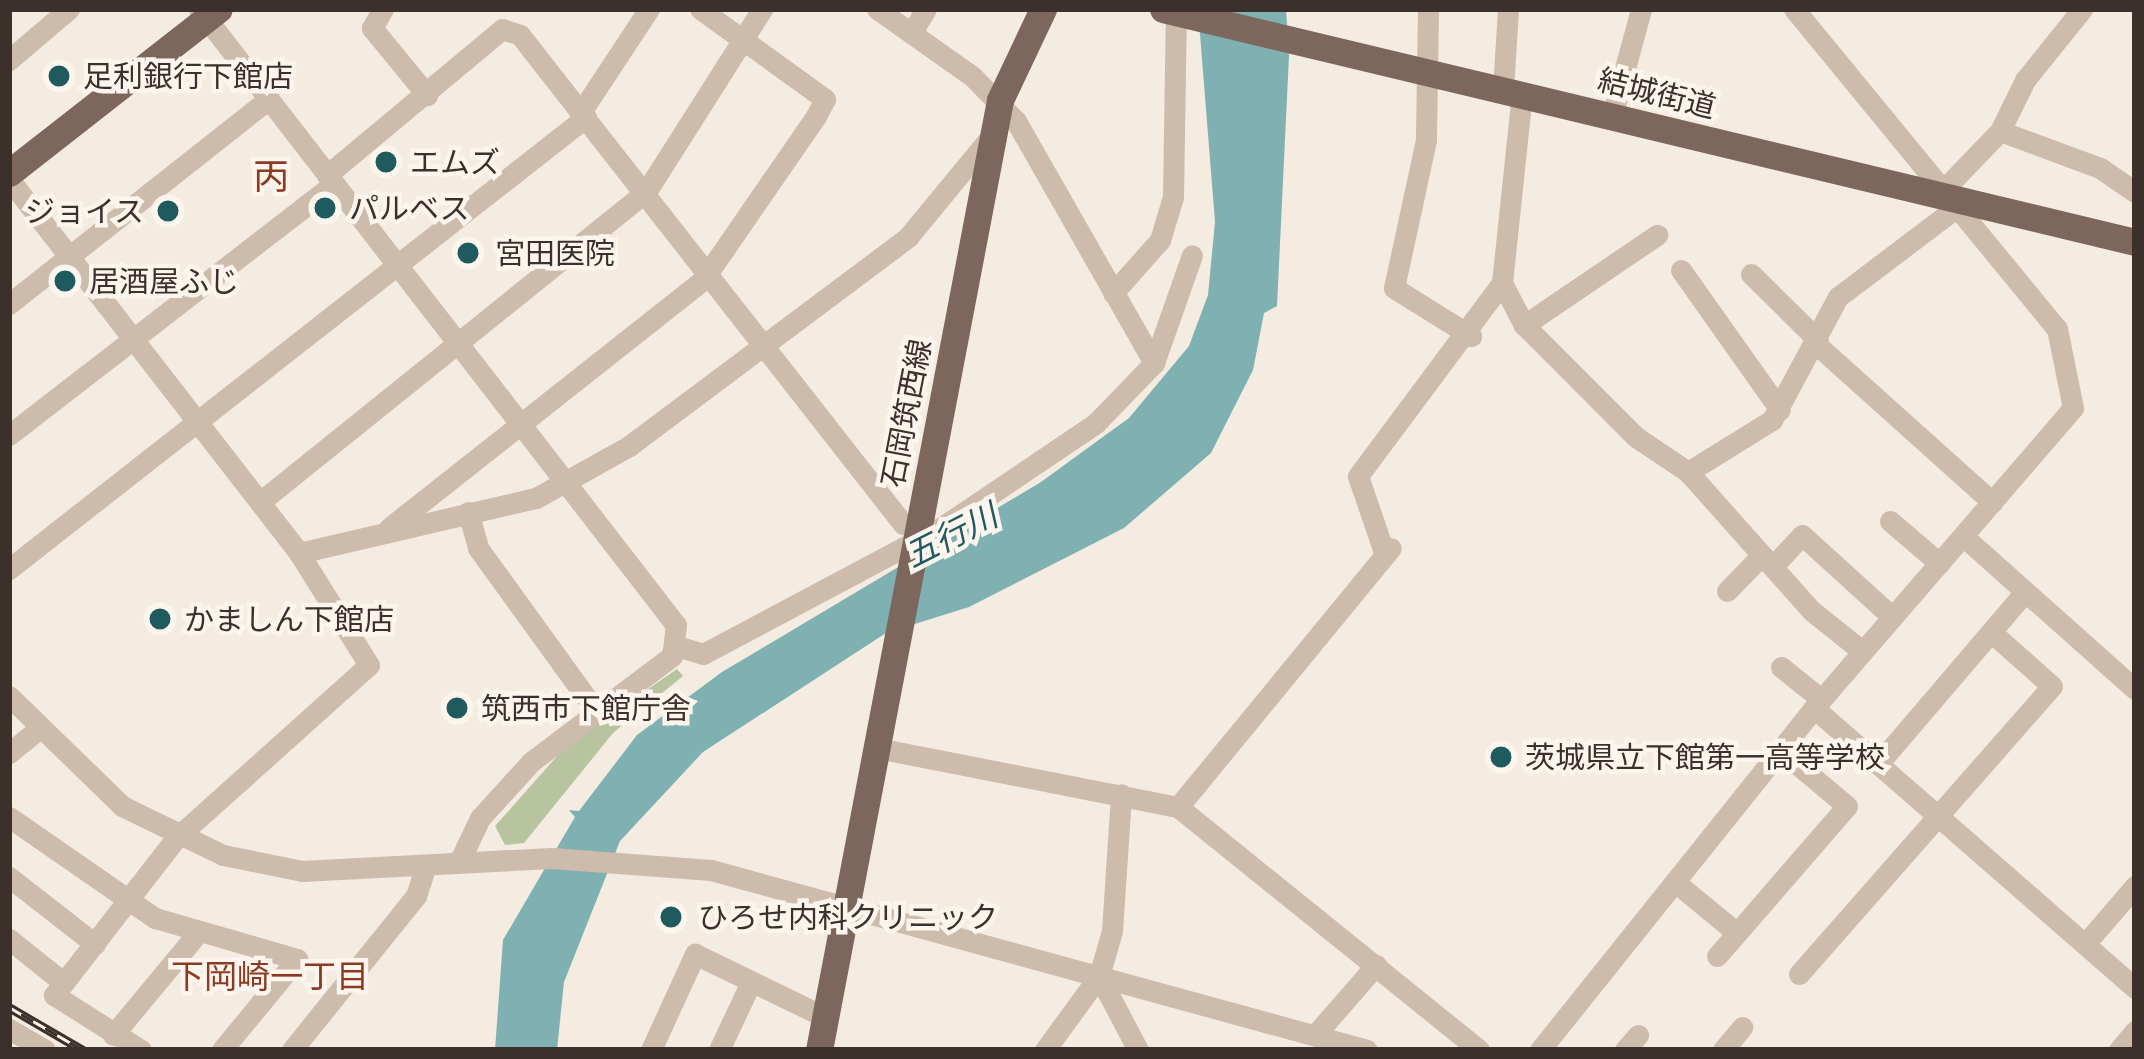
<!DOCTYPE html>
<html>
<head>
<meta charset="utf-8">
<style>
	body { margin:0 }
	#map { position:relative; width:2144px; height:1059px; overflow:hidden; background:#f4ebe1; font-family:"Titillium Web","Noto Sans JP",sans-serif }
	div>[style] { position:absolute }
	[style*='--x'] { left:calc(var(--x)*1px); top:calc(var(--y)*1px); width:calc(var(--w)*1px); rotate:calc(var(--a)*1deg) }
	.green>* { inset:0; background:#b8c4a0 }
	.water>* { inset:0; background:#7fb0b2 }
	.minor>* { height:21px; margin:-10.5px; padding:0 10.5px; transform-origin:10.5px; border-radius:10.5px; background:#cdbbac }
	.major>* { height:27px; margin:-13.5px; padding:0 13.5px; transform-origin:13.5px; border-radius:13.5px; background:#7d675c }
	.rail>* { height:9px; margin-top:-4.5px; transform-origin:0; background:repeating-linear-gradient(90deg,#fbf5ee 0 14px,#3b302b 0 28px); box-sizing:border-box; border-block:3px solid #3b302b }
	.dots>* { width:33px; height:33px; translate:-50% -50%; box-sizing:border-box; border:6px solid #fbf5ee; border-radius:50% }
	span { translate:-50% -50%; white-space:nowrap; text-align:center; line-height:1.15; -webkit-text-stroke:9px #fbf5ee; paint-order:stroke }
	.poi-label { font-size:30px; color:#3b302b }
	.left { translate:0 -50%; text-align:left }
	.right { translate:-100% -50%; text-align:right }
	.street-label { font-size:30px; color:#3b302b }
	.water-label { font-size:33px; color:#1f5a5e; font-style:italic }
	.neighbourhood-label { font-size:33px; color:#8c3b22 }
	.quarter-label { font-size:36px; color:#8c3b22 }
	.frame { position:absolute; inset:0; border:12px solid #3b302b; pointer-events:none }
</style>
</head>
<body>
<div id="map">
	<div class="green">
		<i style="clip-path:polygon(677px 669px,683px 676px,613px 733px,524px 843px,505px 845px,495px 826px,567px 745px)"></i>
	</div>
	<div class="water">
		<i style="clip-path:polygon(1198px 9px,1286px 9px,1289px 56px,1277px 306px,1264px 313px,1253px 370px,1211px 453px,1124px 528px,969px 607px,886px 633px,703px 752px,620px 841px,564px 982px,557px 1050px,495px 1050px,503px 940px,575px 817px,569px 810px,579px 811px,637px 735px,722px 672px,1041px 482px,1129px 418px,1189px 346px,1208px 295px,1215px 222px)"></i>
	</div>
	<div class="minor">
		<i style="--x:199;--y:9;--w:779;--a:52.25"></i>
		<i style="--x:676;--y:625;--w:31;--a:97"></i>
		<i style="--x:672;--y:656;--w:176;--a:143.1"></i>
		<i style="--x:531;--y:762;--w:76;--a:132.3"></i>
		<i style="--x:480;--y:818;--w:47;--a:115.5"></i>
		<i style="--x:383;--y:9;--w:22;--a:120"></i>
		<i style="--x:372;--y:28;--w:87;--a:50.6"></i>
		<i style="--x:877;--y:9;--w:116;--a:35.2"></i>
		<i style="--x:972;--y:76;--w:63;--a:45.6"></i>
		<i style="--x:1016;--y:121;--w:279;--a:60.3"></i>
		<i style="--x:1428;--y:9;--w:131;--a:90.9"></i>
		<i style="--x:1426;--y:140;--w:151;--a:102.2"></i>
		<i style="--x:1394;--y:288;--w:91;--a:31.9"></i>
		<i style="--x:502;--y:29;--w:19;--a:18"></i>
		<i style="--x:520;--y:35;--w:621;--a:51.93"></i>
		<i style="--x:903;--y:524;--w:16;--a:15"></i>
		<i style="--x:912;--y:32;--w:27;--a:-59"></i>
		<i style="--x:9;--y:60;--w:79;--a:-40.4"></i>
		<i style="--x:1503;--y:89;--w:80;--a:-86.4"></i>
		<i style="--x:581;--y:112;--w:123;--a:-56.6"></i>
		<i style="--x:1612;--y:116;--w:111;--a:-74.8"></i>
		<i style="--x:2000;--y:131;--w:107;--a:20.3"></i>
		<i style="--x:2100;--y:168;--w:42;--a:34.4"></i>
		<i style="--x:327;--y:175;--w:228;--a:-39.8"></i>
		<i style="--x:9;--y:179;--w:473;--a:52.2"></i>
		<i style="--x:299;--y:553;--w:132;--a:58"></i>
		<i style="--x:369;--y:665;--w:259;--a:138.1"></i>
		<i style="--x:176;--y:838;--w:199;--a:127.8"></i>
		<i style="--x:54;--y:995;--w:103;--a:32.3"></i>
		<i style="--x:1948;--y:185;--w:75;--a:-46.1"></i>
		<i style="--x:2000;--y:131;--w:57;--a:-63.9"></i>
		<i style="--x:2025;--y:80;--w:91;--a:-51.2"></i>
		<i style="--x:1681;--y:270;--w:171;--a:54.7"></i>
		<i style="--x:1751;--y:274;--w:94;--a:44.6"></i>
		<i style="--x:1502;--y:283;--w:47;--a:62.4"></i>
		<i style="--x:1524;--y:325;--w:158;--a:45"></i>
		<i style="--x:1636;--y:437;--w:63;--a:33.9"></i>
		<i style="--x:1688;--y:472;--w:186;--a:48.3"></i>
		<i style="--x:1812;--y:611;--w:64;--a:38.7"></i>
		<i style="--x:1113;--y:293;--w:71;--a:-48.4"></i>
		<i style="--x:1160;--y:240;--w:45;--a:-73.2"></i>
		<i style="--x:1173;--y:197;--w:185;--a:-89.1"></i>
		<i style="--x:9;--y:304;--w:331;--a:-38.3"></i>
		<i style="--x:1524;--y:325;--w:161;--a:-34.1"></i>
		<i style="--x:1816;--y:344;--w:237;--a:41.9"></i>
		<i style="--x:9;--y:435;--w:411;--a:-37.7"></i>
		<i style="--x:1688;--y:472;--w:99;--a:-31.8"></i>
		<i style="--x:1772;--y:420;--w:140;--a:-61.8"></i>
		<i style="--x:1838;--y:297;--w:149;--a:-37.1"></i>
		<i style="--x:260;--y:502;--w:495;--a:-38.8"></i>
		<i style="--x:646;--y:192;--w:217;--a:-57.6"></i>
		<i style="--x:468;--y:512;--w:37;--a:74"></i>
		<i style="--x:478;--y:548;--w:198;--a:54.1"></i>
		<i style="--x:1890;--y:521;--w:65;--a:40.6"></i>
		<i style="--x:389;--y:528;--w:400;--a:-38.3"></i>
		<i style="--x:703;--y:280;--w:199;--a:-55.4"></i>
		<i style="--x:816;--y:116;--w:19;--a:-62"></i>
		<i style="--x:825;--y:99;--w:154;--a:-144.2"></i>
		<i style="--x:1963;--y:536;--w:230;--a:41.7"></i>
		<i style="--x:299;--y:553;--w:243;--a:-13.1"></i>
		<i style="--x:536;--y:498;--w:107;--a:-29.2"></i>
		<i style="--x:629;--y:446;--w:349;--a:-36.8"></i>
		<i style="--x:908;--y:237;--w:134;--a:-50.5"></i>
		<i style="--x:1385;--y:555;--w:83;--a:-108.9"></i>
		<i style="--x:1358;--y:476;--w:241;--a:-53.3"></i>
		<i style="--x:1502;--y:283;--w:190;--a:-84"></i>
		<i style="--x:1773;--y:566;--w:42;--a:-46.9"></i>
		<i style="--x:1802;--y:535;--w:122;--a:42.3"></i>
		<i style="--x:9;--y:569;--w:733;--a:-38.07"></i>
		<i style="--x:1727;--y:591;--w:50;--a:-45.8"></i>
		<i style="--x:677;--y:646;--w:27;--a:17"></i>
		<i style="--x:703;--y:654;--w:271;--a:-28"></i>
		<i style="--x:942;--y:527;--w:186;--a:-34"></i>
		<i style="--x:1096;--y:423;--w:83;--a:-46"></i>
		<i style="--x:1154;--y:363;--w:114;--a:-70.6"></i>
		<i style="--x:1781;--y:667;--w:51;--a:38.7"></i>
		<i style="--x:9;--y:696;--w:158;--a:44.2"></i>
		<i style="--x:122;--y:806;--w:112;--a:25.9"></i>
		<i style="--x:223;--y:855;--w:81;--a:11.4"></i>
		<i style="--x:302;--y:871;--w:250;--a:-3"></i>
		<i style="--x:552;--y:858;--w:159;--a:4.3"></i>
		<i style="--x:711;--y:870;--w:680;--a:15.34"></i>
		<i style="--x:1814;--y:708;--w:426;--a:41.1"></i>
		<i style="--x:877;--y:748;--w:307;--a:11.1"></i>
		<i style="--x:1178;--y:807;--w:387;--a:38.9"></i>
		<i style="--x:9;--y:753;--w:36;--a:-39"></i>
		<i style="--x:1878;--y:764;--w:226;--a:-49.5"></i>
		<i style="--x:1178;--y:807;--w:335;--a:-50.6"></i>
		<i style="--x:9;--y:817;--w:178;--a:34.7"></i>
		<i style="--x:155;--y:918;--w:148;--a:16.1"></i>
		<i style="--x:297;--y:959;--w:118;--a:129.5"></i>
		<i style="--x:9;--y:877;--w:109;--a:37.9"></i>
		<i style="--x:1675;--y:882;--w:80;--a:39.4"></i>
		<i style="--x:9;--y:939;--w:70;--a:38.7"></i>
		<i style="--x:2085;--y:944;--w:77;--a:-49.2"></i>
		<i style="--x:1717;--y:956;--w:198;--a:-49.1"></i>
		<i style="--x:1847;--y:806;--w:87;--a:-140.1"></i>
		<i style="--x:1799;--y:974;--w:383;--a:-48.7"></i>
		<i style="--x:2052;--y:686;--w:81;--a:-138.5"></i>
		<i style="--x:1099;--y:976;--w:84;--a:62.2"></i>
		<i style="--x:9;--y:1029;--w:42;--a:30.3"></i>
		<i style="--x:113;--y:1035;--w:130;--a:-50.3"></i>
		<i style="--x:1315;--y:1035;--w:93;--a:-48.9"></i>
		<i style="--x:292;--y:1050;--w:198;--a:-51.2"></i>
		<i style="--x:416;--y:896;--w:28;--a:-72"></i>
		<i style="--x:651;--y:1050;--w:106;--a:-65.4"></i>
		<i style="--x:695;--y:954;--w:144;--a:25.9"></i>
		<i style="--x:719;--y:1050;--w:75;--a:-64.8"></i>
		<i style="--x:1045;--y:1050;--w:92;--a:-53.9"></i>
		<i style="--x:1099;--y:976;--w:47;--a:-73.9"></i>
		<i style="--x:1112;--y:931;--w:137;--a:-86.2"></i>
		<i style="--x:1540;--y:1050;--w:438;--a:-51.3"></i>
		<i style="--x:1814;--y:708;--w:396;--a:-49.2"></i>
		<i style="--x:2073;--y:408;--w:81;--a:-101.4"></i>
		<i style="--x:2057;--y:329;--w:414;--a:-129.4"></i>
		<i style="--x:1625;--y:1050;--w:20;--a:-49"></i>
		<i style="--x:1723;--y:1050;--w:30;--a:-50"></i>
		<i style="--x:2119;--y:1050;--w:25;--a:-50"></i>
	</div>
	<div class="major">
		<i style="--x:1163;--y:9;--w:1000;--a:13.48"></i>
		<i style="--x:9;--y:173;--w:266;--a:-38"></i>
		<i style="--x:819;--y:1050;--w:967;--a:-79.21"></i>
		<i style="--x:1000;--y:100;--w:101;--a:-64.7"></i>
	</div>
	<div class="rail">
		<i style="--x:9;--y:1007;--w:86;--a:30.2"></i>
	</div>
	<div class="dots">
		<i style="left:59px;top:76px;background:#1f5a5e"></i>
		<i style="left:386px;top:162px;background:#1f5a5e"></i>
		<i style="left:325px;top:208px;background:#1f5a5e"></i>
		<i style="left:168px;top:211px;background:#1f5a5e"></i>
		<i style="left:468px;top:253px;background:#1f5a5e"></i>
		<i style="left:65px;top:281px;background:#1f5a5e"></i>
		<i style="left:160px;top:619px;background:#1f5a5e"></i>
		<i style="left:457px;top:708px;background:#1f5a5e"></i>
		<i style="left:1501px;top:757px;background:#1f5a5e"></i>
		<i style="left:671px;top:917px;background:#1f5a5e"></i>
	</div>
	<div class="poi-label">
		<span class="left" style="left:83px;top:76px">足利銀行下館店</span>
		<span class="left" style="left:410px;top:162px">エムズ</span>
		<span class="left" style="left:349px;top:208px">パルベス</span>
		<span class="right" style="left:144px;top:211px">ジョイス</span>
		<span class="left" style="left:495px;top:253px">宮田医院</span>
		<span class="left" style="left:89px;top:281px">居酒屋ふじ</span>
		<span class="left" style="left:184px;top:619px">かましん下館店</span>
		<span class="left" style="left:481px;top:708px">筑西市下館庁舎</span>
		<span class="left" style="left:1525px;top:757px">茨城県立下館第一高等学校</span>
		<span class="left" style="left:698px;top:917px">ひろせ内科クリニック</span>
	</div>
	<div class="street-label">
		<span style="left:1657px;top:93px;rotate:14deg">結城街道</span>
		<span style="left:906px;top:413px;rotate:-79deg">石岡筑西線</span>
	</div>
	<div class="water-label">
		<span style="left:951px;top:536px;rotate:-27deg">五行川</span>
	</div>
	<div class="neighbourhood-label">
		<span style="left:270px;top:977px">下岡崎一丁目</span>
	</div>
	<div class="quarter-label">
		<span style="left:271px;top:176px">丙</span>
	</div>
	<div class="frame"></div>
</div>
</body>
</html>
